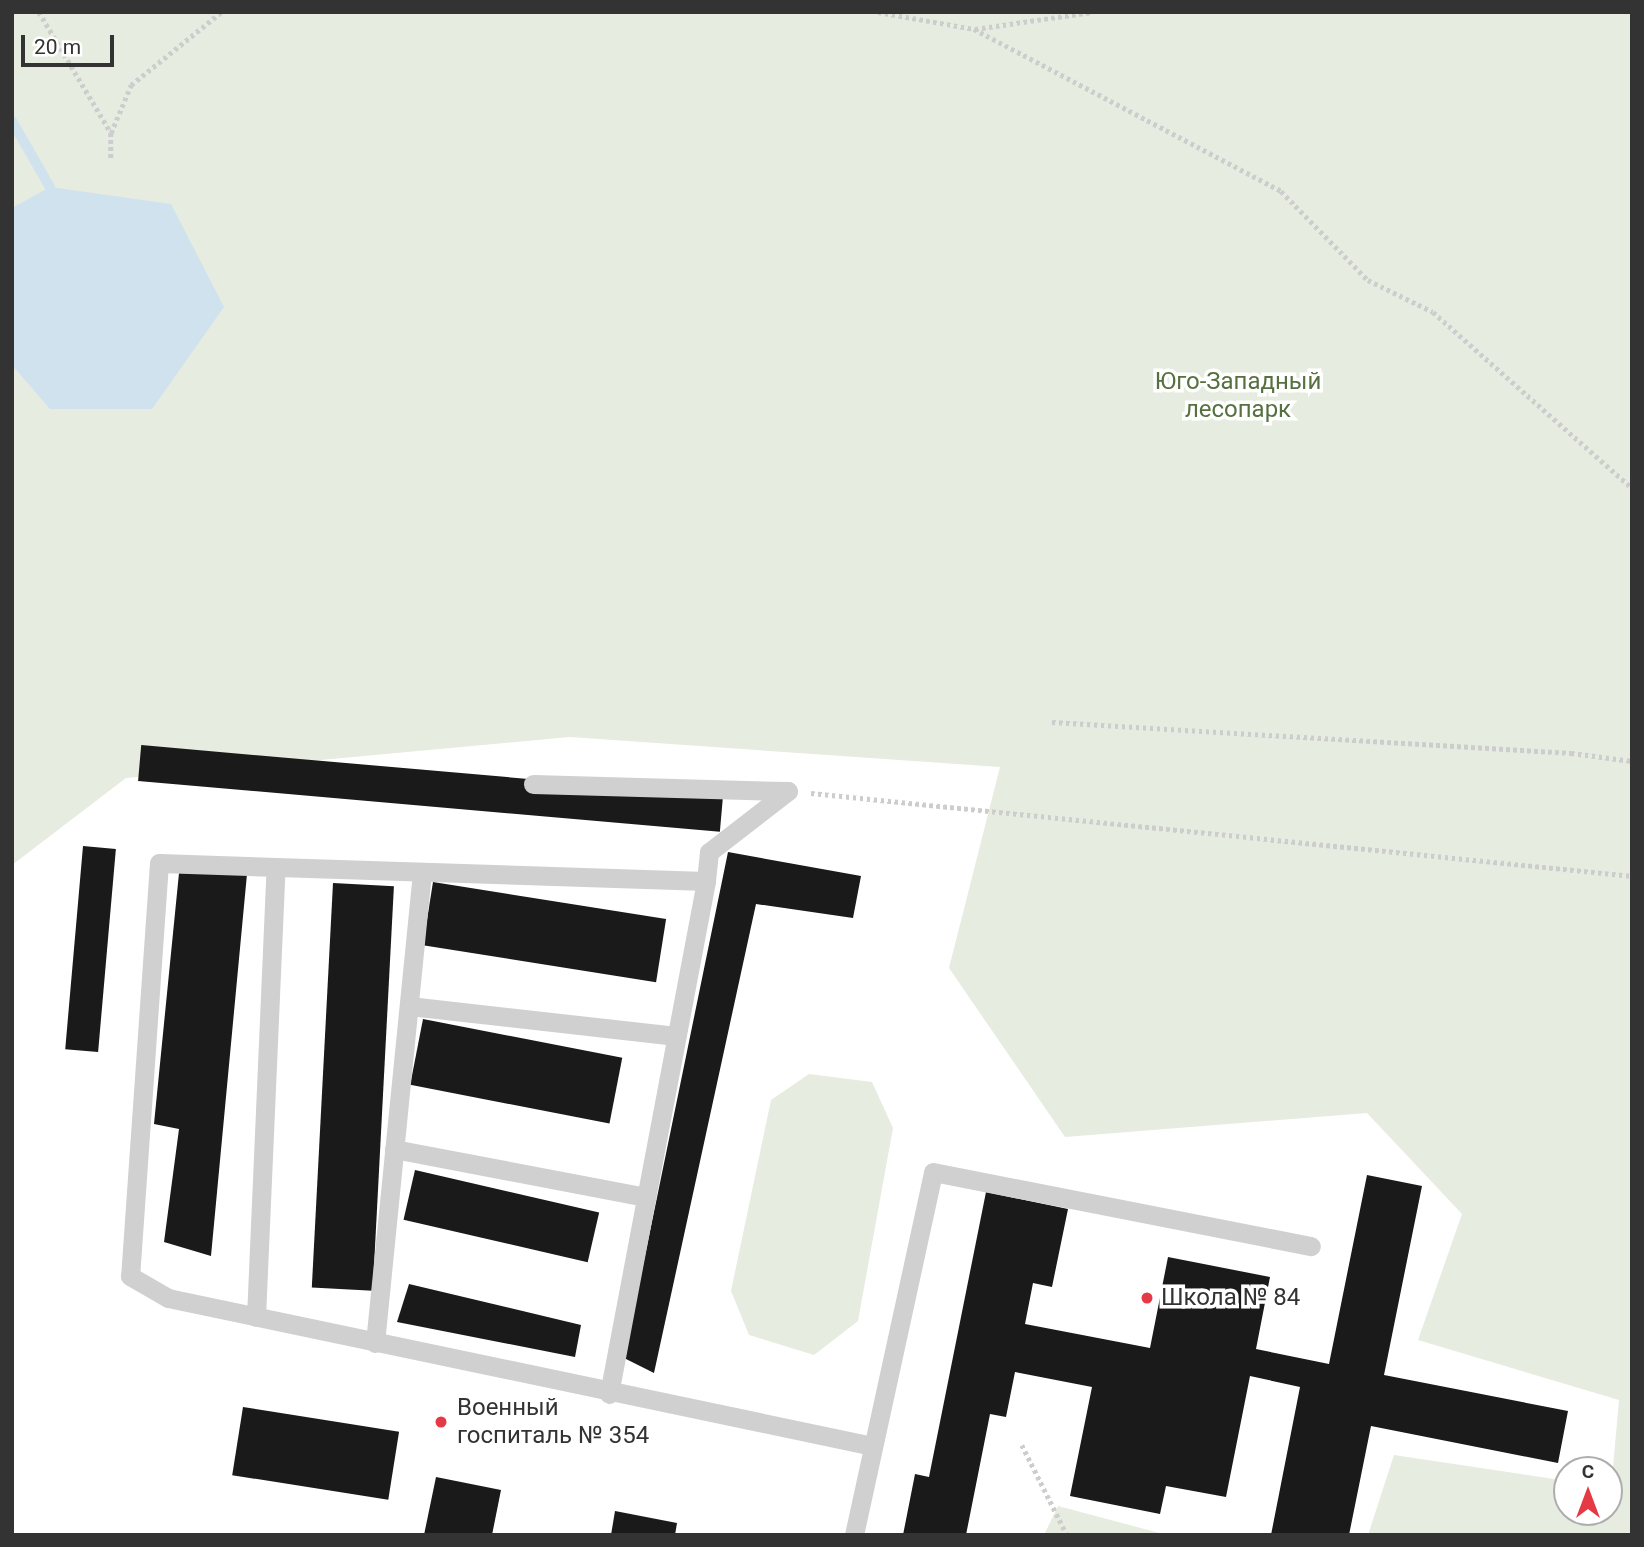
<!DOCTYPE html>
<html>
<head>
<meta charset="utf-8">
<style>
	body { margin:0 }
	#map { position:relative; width:1644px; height:1547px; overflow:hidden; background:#fff; font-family:Roboto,sans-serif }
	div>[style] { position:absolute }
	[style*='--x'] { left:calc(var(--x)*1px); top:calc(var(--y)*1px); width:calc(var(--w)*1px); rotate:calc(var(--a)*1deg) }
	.green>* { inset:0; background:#e6ecdf }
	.water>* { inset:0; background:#cfe2ee }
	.stream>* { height:10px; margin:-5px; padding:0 5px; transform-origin:5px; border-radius:5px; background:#cfe2ee }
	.building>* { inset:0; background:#1a1a1a; transform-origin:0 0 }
	.path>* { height:4.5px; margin-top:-2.25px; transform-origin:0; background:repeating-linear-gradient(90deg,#cdcdcd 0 3.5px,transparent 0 7px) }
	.lane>* { height:19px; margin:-9.5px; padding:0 9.5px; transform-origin:9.5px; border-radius:9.5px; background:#d0d0d0 }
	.dots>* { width:19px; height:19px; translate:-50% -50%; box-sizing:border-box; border:4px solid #fff; border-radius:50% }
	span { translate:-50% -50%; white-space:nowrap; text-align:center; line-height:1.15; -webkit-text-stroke:7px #fff; paint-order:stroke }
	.park-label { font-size:24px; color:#56703f }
	.poi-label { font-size:24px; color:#333 }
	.left { translate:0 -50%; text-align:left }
	.frame { position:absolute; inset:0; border:14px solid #333; pointer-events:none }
	.north { position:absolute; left:1553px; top:1456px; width:70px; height:70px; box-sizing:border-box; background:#fff; border:2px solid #adadad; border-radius:50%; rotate:0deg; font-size:19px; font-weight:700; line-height:28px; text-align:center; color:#333 }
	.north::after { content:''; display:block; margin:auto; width:24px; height:32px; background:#e63946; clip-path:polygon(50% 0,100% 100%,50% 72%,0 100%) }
	.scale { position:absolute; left:21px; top:35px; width:93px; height:32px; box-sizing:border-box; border:4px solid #333; border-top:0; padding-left:9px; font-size:21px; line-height:24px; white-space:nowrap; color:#333; -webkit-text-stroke:5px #fff; paint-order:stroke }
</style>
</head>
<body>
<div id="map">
	<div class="green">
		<i style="clip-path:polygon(12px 12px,1632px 12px,1632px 1535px,1368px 1535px,1394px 1455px,1567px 1481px,1567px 1512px,1609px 1512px,1619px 1400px,1418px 1340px,1462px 1214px,1367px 1113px,1065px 1137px,949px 968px,1000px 767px,570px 737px,126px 778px,12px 865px)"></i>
		<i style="clip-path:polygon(809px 1074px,872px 1082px,893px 1128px,858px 1321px,814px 1355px,749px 1335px,731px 1291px,771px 1100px)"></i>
		<i style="clip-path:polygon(1058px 1506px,1167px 1535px,1044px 1535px)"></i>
	</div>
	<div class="water">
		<i style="clip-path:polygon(50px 187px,171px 204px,224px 307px,152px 409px,50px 409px,12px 365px,12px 208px)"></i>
	</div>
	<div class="stream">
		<i style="--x:12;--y:121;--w:76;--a:60.1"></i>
	</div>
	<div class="building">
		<i style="left:723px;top:796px;width:36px;height:584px;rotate:95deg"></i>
		<i style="left:83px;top:846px;width:33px;height:204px;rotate:5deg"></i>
		<i style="clip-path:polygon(728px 852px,861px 876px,853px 918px,756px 904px,654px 1373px,624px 1358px)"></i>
		<i style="clip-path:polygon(179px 873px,247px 874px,211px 1256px,164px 1242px,179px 1129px,154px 1124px)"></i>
		<i style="left:433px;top:882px;width:236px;height:64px;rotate:9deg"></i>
		<i style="left:333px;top:883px;width:61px;height:405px;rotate:3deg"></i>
		<i style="left:423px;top:1019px;width:203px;height:67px;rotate:11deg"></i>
		<i style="left:415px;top:1170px;width:189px;height:51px;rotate:13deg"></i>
		<i style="clip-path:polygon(1367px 1175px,1422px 1186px,1384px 1375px,1568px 1411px,1558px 1463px,1371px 1426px,1349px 1535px,1271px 1535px,1300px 1387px,1250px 1376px,1226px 1497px,1166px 1486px,1160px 1514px,1070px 1496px,1092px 1387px,1015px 1372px,1006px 1417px,990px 1414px,966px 1535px,903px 1535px,915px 1474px,929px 1477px,986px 1192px,1068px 1209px,1052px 1287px,1033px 1283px,1025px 1324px,1150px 1348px,1168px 1257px,1270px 1277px,1256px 1349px,1329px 1364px)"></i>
		<i style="clip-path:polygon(409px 1284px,581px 1325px,575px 1357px,397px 1322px)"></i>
		<i style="left:243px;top:1407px;width:158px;height:69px;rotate:9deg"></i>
		<i style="clip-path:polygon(436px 1477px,501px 1490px,492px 1535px,424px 1535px)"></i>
		<i style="clip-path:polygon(615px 1511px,677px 1523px,675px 1535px,611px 1535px)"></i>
	</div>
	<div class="path">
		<i style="--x:39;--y:12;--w:141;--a:59.2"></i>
		<i style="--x:111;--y:133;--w:26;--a:90"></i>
		<i style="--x:878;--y:12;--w:97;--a:10"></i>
		<i style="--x:974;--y:29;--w:347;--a:27.8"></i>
		<i style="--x:1281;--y:191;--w:124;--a:45.7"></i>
		<i style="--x:1368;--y:280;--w:72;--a:26.2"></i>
		<i style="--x:1433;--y:312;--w:266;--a:41.5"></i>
		<i style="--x:1538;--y:12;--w:34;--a:0"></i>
		<i style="--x:975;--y:29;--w:118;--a:-8.3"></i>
		<i style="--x:111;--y:133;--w:52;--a:-67.4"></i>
		<i style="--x:131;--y:85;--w:116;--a:-39"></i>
		<i style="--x:1052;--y:722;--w:520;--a:3.42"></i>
		<i style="--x:1571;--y:753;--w:62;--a:7.5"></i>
		<i style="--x:811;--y:793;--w:825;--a:5.77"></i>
		<i style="--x:1022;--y:1445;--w:101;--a:63.4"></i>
	</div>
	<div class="lane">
		<i style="--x:533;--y:784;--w:255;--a:1.6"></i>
		<i style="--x:788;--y:791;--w:100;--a:142.3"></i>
		<i style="--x:709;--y:852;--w:29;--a:96"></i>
		<i style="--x:706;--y:881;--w:547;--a:-178.12"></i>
		<i style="--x:159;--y:863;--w:414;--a:94"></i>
		<i style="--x:130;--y:1276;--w:44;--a:30.1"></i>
		<i style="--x:168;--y:1298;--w:720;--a:11.86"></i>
		<i style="--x:409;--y:1006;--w:269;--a:6.4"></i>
		<i style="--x:394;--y:1149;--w:257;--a:10.8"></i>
		<i style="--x:256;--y:1317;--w:450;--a:-87.5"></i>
		<i style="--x:375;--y:1343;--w:473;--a:-84.3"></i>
		<i style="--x:609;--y:1394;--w:522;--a:-79.29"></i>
		<i style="--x:854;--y:1535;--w:371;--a:-77.7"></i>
		<i style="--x:933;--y:1172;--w:385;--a:11.1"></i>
	</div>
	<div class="dots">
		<i style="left:1147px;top:1298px;background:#e63946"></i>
		<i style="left:441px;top:1422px;background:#e63946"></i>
	</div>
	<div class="park-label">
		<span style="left:1238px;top:396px">Юго-Западный<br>лесопарк</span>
	</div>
	<div class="poi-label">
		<span class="left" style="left:1161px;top:1298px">Школа № 84</span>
		<span class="left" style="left:457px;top:1422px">Военный<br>госпиталь № 354</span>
	</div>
	<div class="frame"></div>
	<div class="north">С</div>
	<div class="scale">20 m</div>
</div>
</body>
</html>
